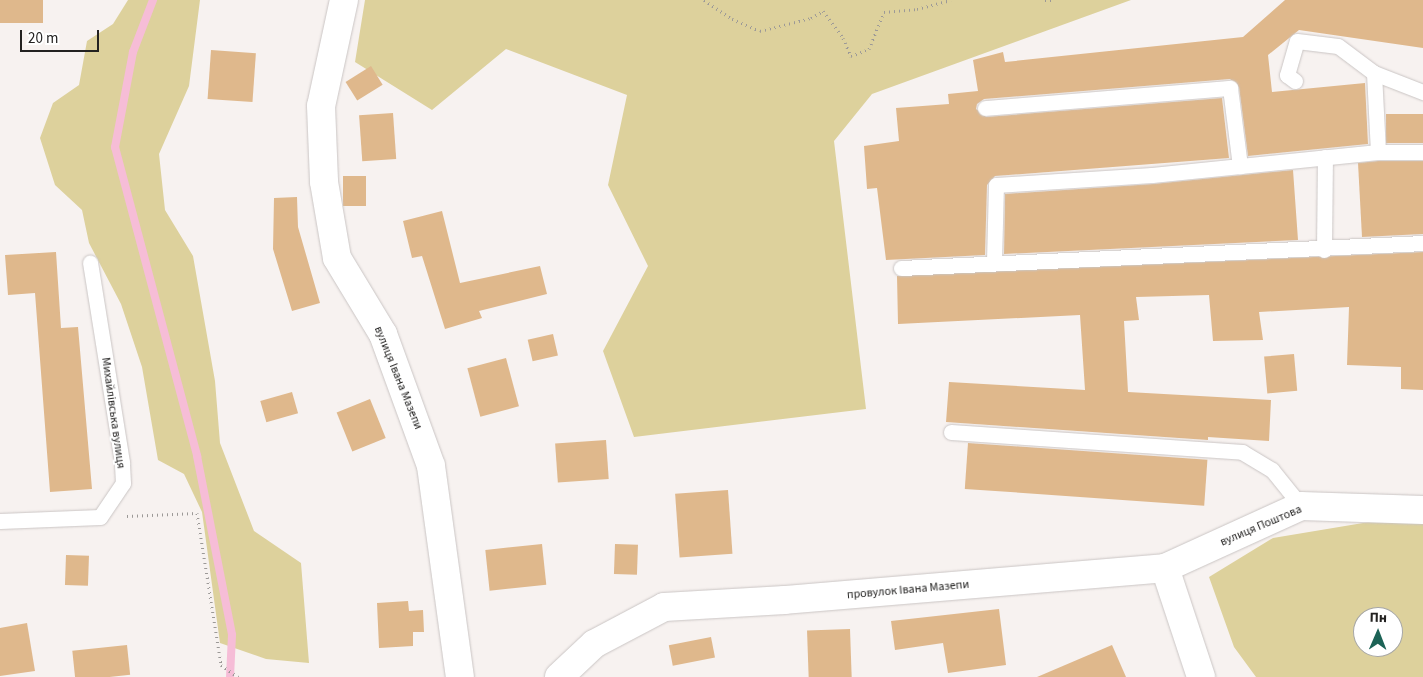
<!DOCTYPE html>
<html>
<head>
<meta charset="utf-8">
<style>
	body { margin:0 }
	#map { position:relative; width:1423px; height:677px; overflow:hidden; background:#f7f2f0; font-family:"Source Sans 3",sans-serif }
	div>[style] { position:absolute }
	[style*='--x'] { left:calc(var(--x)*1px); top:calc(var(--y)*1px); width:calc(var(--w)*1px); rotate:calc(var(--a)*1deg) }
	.green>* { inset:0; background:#ddd19c }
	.stream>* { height:8px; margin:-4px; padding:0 4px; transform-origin:4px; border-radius:4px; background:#f6bdd7 }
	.building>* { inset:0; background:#dfb88c; transform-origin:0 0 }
	.path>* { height:3px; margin-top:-1.5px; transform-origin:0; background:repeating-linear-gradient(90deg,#9c9997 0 1px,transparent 0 5px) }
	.roads { filter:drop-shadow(0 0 1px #cac5c4) drop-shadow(0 0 1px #cac5c4) }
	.lane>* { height:15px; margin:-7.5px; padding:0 7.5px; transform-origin:7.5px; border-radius:7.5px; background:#fff }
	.street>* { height:28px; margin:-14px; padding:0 14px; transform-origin:14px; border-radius:14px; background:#fff }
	span { translate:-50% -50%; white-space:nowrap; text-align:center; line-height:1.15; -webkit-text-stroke:4px #fff; paint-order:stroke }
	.street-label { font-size:12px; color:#232221 }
	.north { position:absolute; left:1353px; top:607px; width:50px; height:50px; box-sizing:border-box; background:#fff; border:1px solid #a7a7a6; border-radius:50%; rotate:1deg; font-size:14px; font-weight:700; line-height:20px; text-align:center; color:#232221 }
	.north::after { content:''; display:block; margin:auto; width:18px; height:22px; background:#1c6356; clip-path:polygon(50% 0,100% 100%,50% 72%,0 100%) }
	.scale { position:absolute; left:20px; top:30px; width:79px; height:22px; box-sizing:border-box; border:2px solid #232221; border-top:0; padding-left:6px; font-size:15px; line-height:18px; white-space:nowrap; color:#232221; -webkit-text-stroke:4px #fff; paint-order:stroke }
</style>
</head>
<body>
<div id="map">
	<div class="green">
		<i style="clip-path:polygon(128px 0,200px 0,189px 86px,159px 154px,165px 210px,193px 256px,215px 381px,220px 443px,254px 531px,301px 563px,309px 663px,266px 659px,220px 643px,202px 512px,184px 474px,158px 460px,142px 367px,121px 304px,89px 243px,82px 210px,55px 185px,40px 138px,53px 103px,79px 85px,87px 41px,113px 24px)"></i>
		<i style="clip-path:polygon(365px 0,1131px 0,872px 94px,834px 141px,866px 409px,634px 437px,603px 351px,648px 266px,608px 185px,627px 95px,506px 49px,432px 110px,355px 62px)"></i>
		<i style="clip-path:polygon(evenodd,1381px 520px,1423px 520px,1423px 677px,1256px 677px,1234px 647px,1209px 577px,1273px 538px,1381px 520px,1363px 617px,1393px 617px,1393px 647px,1363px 647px,1363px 617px)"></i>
	</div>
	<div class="stream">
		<i style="--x:153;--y:0;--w:56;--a:111"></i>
		<i style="--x:133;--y:52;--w:97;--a:100.7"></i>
		<i style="--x:115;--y:147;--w:320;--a:75.1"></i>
		<i style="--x:197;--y:456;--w:182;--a:78.9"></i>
		<i style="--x:232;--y:635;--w:42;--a:92.7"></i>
	</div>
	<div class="building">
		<i style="left:0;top:0;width:43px;height:23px"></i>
		<i style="clip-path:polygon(1285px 0,1423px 0,1423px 48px,1299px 30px,1268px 55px,1272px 92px,1365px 83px,1368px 144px,1248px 156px,1239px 87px,1230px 79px,984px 99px,977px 104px,976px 109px,986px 117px,1222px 98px,1229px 158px,995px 176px,987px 185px,985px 255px,886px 260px,877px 188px,867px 189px,864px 146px,899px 141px,896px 108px,949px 104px,948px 94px,978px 91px,973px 60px,1003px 52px,1005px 62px,1243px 37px)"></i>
		<i style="left:211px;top:50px;width:45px;height:49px;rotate:4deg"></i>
		<i style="left:371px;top:66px;width:22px;height:30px;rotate:58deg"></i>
		<i style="left:393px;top:113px;width:46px;height:34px;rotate:86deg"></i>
		<i style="left:1423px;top:114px;width:29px;height:37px;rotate:90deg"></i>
		<i style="clip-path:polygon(1378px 161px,1423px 161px,1423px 234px,1362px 237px,1358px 163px)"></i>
		<i style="clip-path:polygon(1293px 170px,1298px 240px,1004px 254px,1005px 194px,1153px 184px)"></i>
		<i style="left:343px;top:176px;width:23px;height:30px"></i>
		<i style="clip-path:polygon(297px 197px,298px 227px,320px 303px,292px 311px,273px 249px,274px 198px)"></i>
		<i style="clip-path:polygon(442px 211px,460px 283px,540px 266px,547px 294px,479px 311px,482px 318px,445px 329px,422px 256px,412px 258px,403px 221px)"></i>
		<i style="clip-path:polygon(56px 252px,61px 328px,78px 327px,92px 489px,50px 492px,35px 293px,8px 295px,5px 255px)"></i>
		<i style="clip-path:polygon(1423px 252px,1423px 390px,1401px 389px,1401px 367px,1347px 365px,1349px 307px,1259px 312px,1263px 340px,1213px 341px,1209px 295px,1136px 297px,1139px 320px,1124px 321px,1128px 392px,1271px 400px,1269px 441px,1208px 437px,1208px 440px,946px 422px,949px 382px,1085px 390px,1080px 315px,898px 324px,897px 276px)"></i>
		<i style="left:553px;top:334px;width:22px;height:26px;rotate:77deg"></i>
		<i style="left:1294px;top:354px;width:37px;height:30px;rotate:85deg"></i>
		<i style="left:506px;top:358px;width:50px;height:40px;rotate:75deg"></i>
		<i style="left:292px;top:392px;width:22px;height:33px;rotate:74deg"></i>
		<i style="left:370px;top:399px;width:42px;height:36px;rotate:68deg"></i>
		<i style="left:606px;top:440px;width:39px;height:51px;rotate:86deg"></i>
		<i style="left:968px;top:443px;width:240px;height:46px;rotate:4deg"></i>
		<i style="left:728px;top:490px;width:64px;height:53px;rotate:86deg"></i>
		<i style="left:542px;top:544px;width:41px;height:57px;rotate:84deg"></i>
		<i style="left:615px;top:544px;width:23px;height:30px;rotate:2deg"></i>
		<i style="left:66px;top:555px;width:23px;height:30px;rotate:2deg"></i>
		<i style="clip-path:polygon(408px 601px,409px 611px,423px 610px,424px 632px,413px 632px,413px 646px,379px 648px,377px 603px)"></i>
		<i style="clip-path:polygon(999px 609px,1006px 665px,948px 673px,943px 643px,895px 650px,891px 621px)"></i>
		<i style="clip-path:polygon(27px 623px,35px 671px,0 676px,0 628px)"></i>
		<i style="left:850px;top:629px;width:48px;height:43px;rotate:88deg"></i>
		<i style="left:711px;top:637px;width:21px;height:43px;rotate:79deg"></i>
		<i style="left:127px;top:645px;width:30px;height:55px;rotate:84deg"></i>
		<i style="clip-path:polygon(1112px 645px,1126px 677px,1037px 677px)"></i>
	</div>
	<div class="path">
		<i style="--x:704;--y:0;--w:34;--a:34"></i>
		<i style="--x:732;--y:19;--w:30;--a:23"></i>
		<i style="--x:760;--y:31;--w:53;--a:-14.3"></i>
		<i style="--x:811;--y:18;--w:14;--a:-30"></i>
		<i style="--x:823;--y:11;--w:34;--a:53"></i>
		<i style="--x:843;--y:38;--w:20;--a:66"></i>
		<i style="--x:851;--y:56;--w:19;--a:-21"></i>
		<i style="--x:869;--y:49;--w:40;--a:-68"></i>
		<i style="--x:884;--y:12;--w:33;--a:-5"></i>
		<i style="--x:917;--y:9;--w:35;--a:-15"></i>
		<i style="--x:1045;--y:0;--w:8;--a:0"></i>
		<i style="--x:127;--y:516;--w:70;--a:-2.5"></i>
		<i style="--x:197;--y:513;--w:154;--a:81"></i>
		<i style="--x:221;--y:665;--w:21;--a:35"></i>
	</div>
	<div class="roads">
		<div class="lane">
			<i style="--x:1374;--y:73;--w:53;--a:21.2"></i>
			<i style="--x:1295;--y:81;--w:10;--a:-143"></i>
			<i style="--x:1287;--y:75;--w:35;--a:-74"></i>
			<i style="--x:1297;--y:41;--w:41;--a:7"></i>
			<i style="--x:1338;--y:46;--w:45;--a:36.9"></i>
			<i style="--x:1374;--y:73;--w:79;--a:87.1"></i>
			<i style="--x:985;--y:108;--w:246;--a:-4.7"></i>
			<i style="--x:1230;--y:88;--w:79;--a:82.7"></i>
			<i style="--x:1324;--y:250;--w:93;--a:-89.4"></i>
			<i style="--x:994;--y:261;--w:76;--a:-88.5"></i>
			<i style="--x:996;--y:185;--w:156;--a:-3.7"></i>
			<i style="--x:1152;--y:175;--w:227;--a:-5.8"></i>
			<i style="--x:1378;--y:152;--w:45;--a:0"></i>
			<i style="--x:901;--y:268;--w:523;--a:-2.74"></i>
			<i style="--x:951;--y:432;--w:292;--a:3.9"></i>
			<i style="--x:1242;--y:452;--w:35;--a:31"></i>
			<i style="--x:1272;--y:470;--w:46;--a:51.1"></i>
			<i style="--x:0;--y:521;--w:100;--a:-2.3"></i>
			<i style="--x:100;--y:517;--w:41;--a:-55.9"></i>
			<i style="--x:123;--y:483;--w:21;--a:-93"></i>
			<i style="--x:122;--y:462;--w:202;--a:-99.1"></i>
		</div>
		<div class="street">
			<i style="--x:344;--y:0;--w:108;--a:102.2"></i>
			<i style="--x:321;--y:106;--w:76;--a:87.7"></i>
			<i style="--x:324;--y:182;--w:77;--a:80.3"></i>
			<i style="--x:337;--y:258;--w:89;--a:58.8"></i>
			<i style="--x:383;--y:334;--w:140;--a:70"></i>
			<i style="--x:431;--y:466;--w:213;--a:82.2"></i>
			<i style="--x:1165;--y:568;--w:115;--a:71.7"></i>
			<i style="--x:559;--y:677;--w:48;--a:-43.3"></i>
			<i style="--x:594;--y:644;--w:79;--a:-27.9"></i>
			<i style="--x:664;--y:607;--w:121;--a:-3.3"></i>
			<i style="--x:785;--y:600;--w:381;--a:-4.8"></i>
			<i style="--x:1165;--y:568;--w:149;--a:-24.5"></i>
			<i style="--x:1301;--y:506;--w:122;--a:1.9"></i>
		</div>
	</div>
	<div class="street-label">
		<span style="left:398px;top:378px;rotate:68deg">вулиця Івана Мазепи</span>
		<span style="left:113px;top:413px;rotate:82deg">Михайлівська вулиця</span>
		<span style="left:1261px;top:526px;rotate:-23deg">вулиця Поштова</span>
		<span style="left:908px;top:590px;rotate:-5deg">провулок Івана Мазепи</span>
	</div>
	<div class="north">Пн</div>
	<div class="scale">20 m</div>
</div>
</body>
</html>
